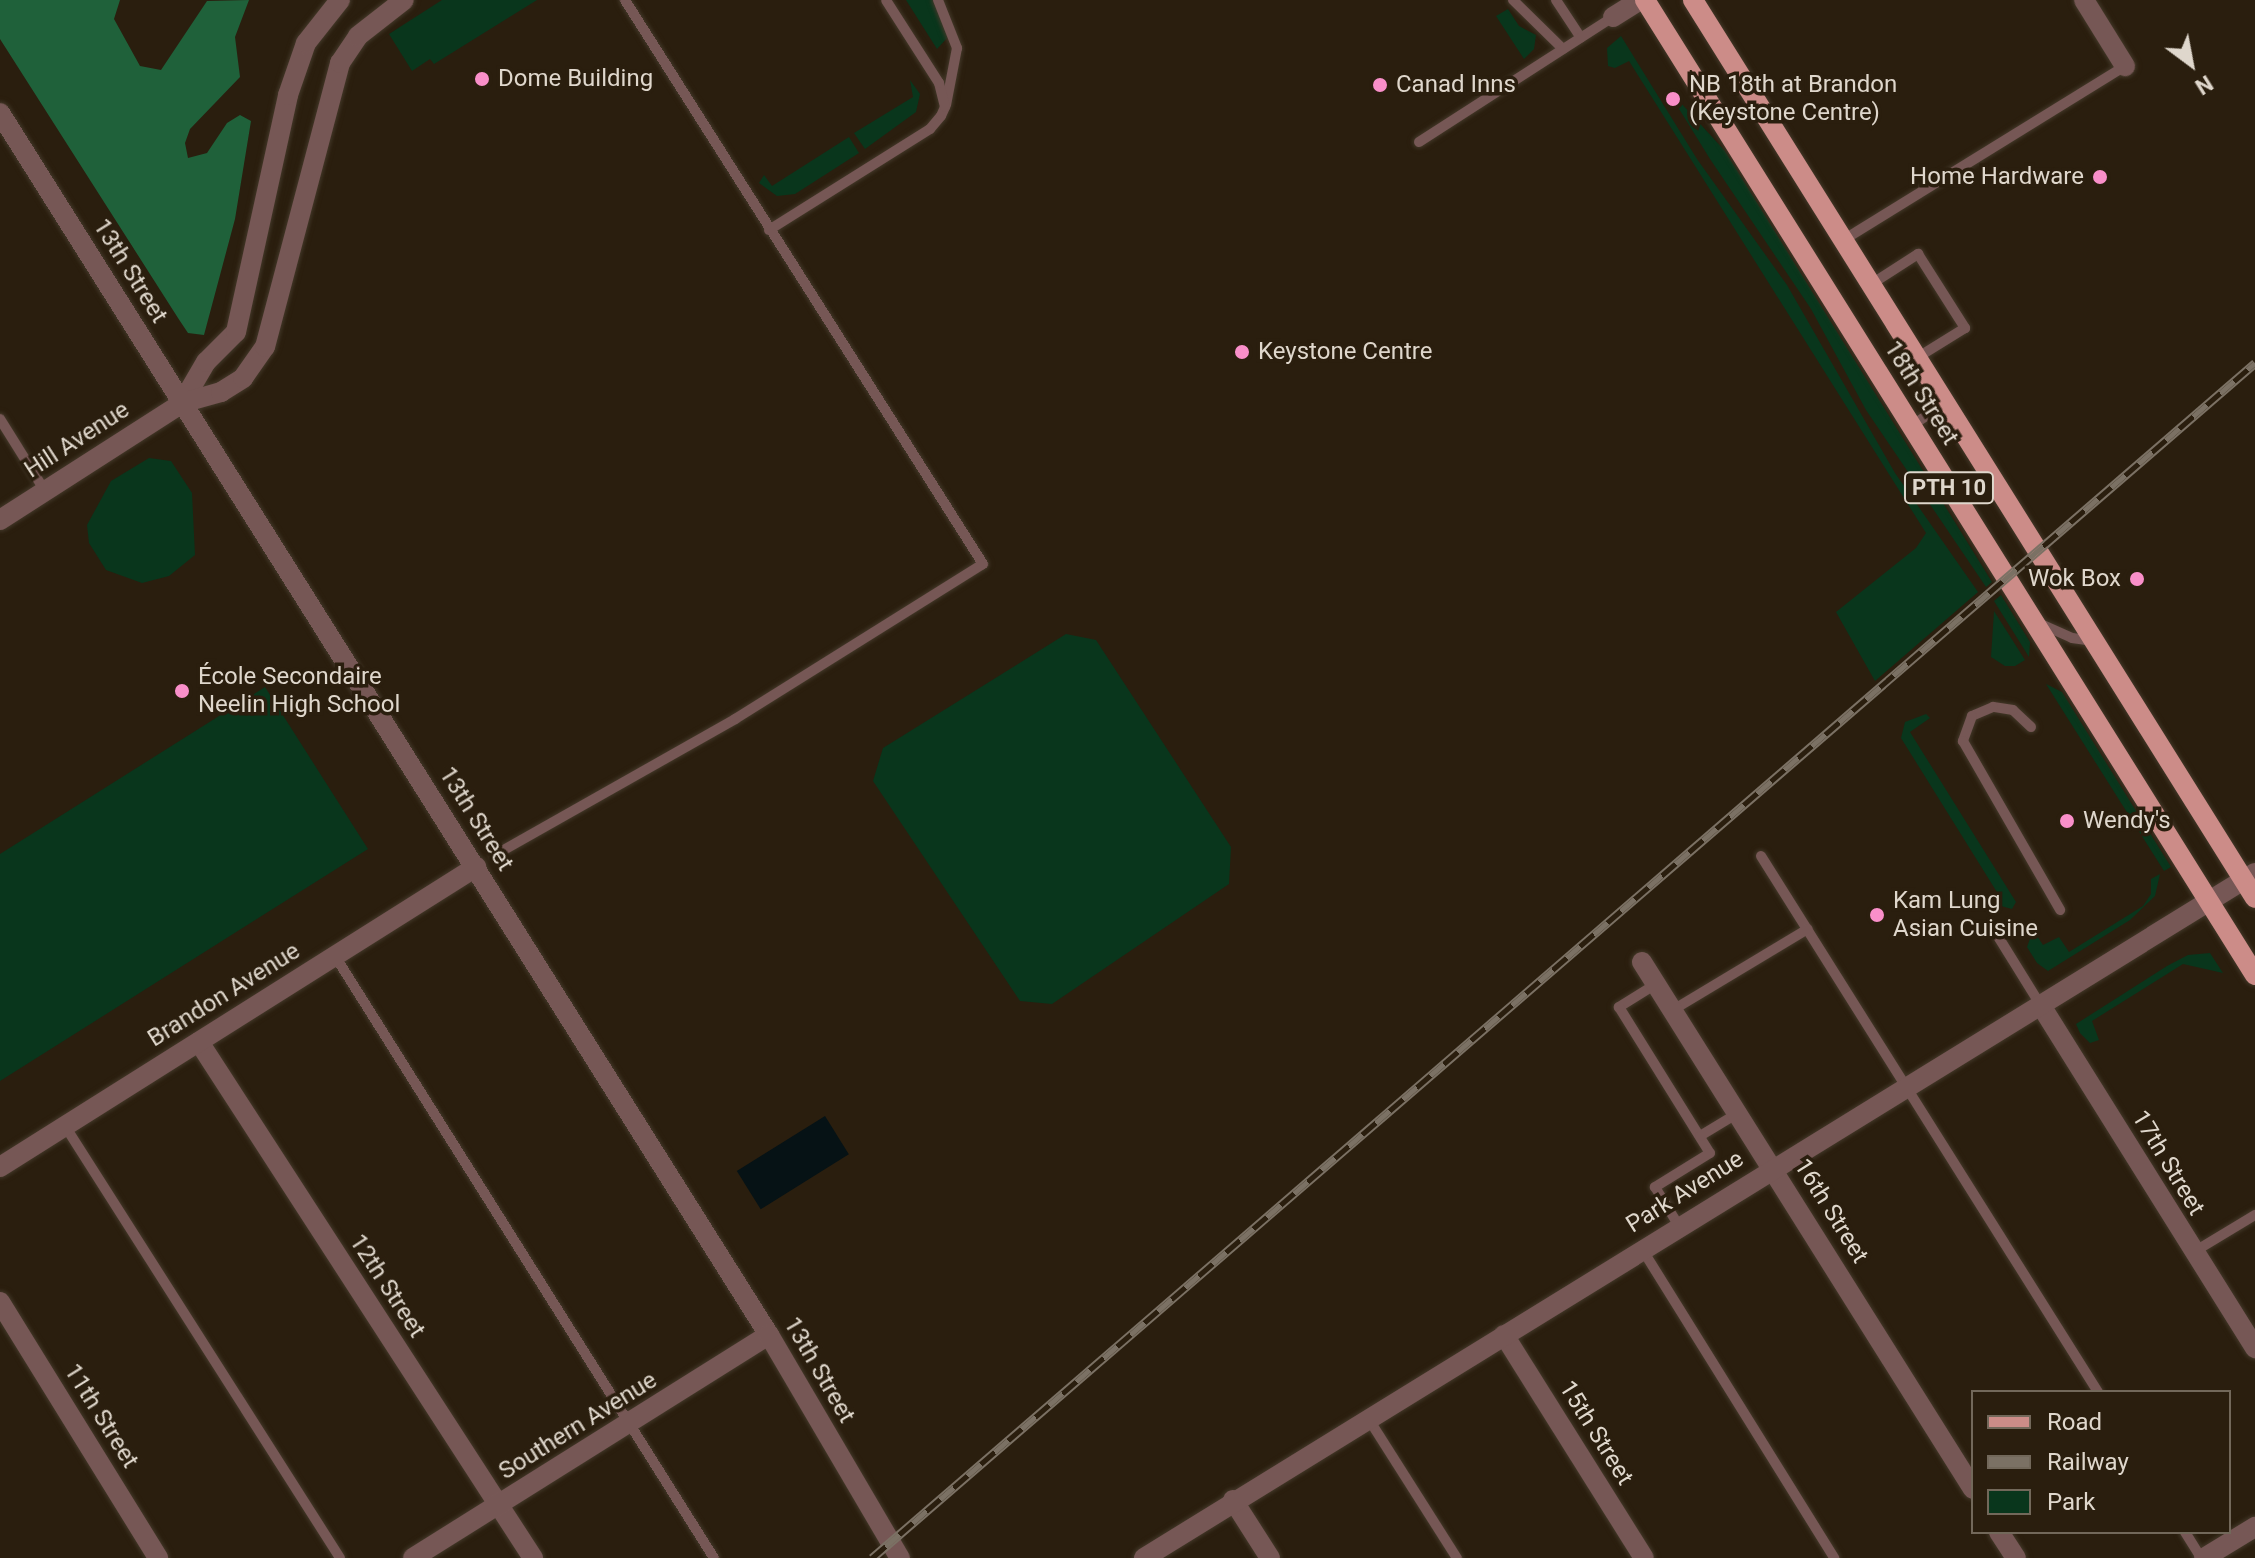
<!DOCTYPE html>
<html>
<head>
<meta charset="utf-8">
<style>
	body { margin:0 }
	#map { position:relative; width:2255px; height:1558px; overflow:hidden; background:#2a1e0e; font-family:Roboto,sans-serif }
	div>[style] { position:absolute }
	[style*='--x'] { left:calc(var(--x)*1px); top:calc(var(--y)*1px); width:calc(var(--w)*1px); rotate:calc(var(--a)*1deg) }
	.green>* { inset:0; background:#09361c }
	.forest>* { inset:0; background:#1f613a }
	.water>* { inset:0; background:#061215; transform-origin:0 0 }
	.roads { filter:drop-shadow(0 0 2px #433829) drop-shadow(0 0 2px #433829) }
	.service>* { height:10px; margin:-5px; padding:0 5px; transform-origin:5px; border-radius:5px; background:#765755 }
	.minor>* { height:20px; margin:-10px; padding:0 10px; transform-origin:10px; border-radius:10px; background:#765755 }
	.tertiary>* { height:20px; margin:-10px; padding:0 10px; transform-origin:10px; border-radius:10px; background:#765755 }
	.primary>* { height:20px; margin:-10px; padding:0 10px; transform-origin:10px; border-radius:10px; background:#cc8c88 }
	.rail>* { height:9px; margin-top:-4.5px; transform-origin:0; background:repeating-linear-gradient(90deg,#2a1e0e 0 18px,#7b7164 0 36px); box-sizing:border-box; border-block:2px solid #7b7164 }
	.dots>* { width:22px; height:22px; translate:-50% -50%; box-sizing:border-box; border:4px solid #2a1e0e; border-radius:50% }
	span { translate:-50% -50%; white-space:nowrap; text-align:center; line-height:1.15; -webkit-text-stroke:7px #2a1e0e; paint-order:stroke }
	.shield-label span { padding:2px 6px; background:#2a1e0e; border:2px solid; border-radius:6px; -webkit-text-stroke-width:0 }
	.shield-label { font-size:22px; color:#dfd7cc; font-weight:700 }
	.poi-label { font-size:24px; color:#dfd7cc }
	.left { translate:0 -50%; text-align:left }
	.right { translate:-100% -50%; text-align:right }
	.street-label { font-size:24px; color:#dfd7cc }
	.legend { position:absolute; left:1971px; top:1390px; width:260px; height:144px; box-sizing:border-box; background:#2a1e0e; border:2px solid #72685a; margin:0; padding:10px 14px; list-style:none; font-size:24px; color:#dfd7cc }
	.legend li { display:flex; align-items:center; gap:16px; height:40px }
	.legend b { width:40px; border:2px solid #72685a }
	.north { position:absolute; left:2151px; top:24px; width:80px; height:80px; -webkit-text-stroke:6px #2a1e0e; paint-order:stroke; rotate:148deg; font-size:22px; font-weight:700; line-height:32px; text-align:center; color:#dfd7cc }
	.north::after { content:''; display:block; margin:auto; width:28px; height:36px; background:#dfd7cc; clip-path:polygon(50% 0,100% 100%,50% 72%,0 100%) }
</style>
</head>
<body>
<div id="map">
	<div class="green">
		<i style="clip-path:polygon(442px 0,537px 0,434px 64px,430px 59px,412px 71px,389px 34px)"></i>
		<i style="clip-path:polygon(906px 0,934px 0,948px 37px,937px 49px)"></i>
		<i style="clip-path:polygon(1508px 9px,1519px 26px,1536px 35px,1534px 49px,1524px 59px,1496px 16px)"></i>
		<i style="clip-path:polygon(1621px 36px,1697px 159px,1787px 285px,1895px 473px,1978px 592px,1875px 681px,1836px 612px,1916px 548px,1926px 533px,1629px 61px,1615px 68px,1608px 66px,1607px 48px)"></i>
		<i style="clip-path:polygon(910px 80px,920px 94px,916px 112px,865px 149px,854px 133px,913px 97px)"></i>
		<i style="clip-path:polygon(1680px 102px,1725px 151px,1992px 582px,1986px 587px,1866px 410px,1811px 309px,1710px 159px,1676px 104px)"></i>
		<i style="clip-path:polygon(849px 137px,859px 153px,795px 194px,777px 196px,759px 183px,764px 175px,772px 186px)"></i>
		<i style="clip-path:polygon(149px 458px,171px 461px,192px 493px,195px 555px,169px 576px,142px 583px,106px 570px,89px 543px,87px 525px,111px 481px)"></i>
		<i style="clip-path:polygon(2001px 595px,2030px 642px,2029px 657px,1994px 601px)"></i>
		<i style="clip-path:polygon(1994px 611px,2025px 660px,2015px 666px,2005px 666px,1991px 657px)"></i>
		<i style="clip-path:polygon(1066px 634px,1096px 640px,1231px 847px,1229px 884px,1052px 1004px,1020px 1001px,873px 781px,883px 748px)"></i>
		<i style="clip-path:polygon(2046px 684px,2062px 692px,2171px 867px,2164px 871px)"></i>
		<i style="clip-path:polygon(265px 687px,368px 849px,0 1081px,0 854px)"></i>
		<i style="clip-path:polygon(1926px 714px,1930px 718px,1910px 732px,2016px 902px,2012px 909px,2001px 906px,2000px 897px,1901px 738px,1905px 722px)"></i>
		<i style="clip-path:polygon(2160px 874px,2155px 896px,2130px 920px,2048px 971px,2037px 963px,2027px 947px,2031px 936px,2035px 933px,2043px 945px,2059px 937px,2069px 952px,2143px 906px,2151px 894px,2151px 879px)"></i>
		<i style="clip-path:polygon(2210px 953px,2223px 973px,2183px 964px,2092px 1021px,2099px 1040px,2090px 1043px,2080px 1033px,2076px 1024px,2167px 966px,2188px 955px)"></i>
	</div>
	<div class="forest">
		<i style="clip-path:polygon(0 0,120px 0,114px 19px,140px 66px,161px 70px,207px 1px,249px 0,235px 37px,240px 77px,190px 129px,185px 143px,188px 158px,207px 153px,227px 123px,240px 115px,251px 121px,235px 219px,204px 335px,188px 333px,178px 318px,0 39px)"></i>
	</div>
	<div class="water">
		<i style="left:825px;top:1116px;width:45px;height:104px;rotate:58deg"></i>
	</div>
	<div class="roads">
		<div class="service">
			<i style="--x:938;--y:0;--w:52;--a:68.4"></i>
			<i style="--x:957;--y:48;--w:58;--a:100.9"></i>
			<i style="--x:1513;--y:0;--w:70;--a:44.4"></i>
			<i style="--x:1556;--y:0;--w:45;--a:56.7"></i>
			<i style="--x:1419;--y:142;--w:231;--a:-32.8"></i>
			<i style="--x:769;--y:230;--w:190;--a:-32.1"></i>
			<i style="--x:930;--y:129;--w:17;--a:-50"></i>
			<i style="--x:941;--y:116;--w:10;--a:-66"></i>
			<i style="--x:945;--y:107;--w:25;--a:-104"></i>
			<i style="--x:939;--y:83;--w:98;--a:-122.6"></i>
			<i style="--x:1845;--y:239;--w:329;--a:-31.7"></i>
			<i style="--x:1873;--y:283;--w:54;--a:-32.8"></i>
			<i style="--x:1918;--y:254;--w:88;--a:57.6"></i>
			<i style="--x:1965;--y:328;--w:55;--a:148.3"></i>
			<i style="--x:0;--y:419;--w:85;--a:58"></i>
			<i style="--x:1911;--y:426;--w:42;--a:-33.3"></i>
			<i style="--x:2043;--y:625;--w:32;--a:24"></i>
			<i style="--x:2072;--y:638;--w:22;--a:8"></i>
			<i style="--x:2031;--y:727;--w:25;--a:-137"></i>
			<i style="--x:2013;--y:710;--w:20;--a:-171"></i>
			<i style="--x:1993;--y:707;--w:23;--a:157"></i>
			<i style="--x:1972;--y:716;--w:27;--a:110"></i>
			<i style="--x:1963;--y:741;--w:195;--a:60.1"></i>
			<i style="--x:495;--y:855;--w:276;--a:-29.5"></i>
			<i style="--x:735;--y:719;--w:292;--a:-32"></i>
			<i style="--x:983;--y:564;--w:668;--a:-122.41"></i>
			<i style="--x:1761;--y:856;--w:633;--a:57.84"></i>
			<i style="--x:1999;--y:938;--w:78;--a:58.2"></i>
			<i style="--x:335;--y:956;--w:711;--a:57.81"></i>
			<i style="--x:1656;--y:984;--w:44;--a:148.1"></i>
			<i style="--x:1619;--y:1007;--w:172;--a:58.1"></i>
			<i style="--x:1710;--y:1153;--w:65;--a:148.3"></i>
			<i style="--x:1655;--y:1187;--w:46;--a:58.4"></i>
			<i style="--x:1673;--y:1010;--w:157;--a:-31"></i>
			<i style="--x:65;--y:1126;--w:512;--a:57.52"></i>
			<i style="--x:1700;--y:1136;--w:44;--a:-31.2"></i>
			<i style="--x:1642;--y:1249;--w:364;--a:58.1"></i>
			<i style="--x:2192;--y:1253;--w:74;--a:-31.1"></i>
			<i style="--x:1368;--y:1418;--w:166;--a:57.6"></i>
			<i style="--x:2185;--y:1532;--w:31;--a:58"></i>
		</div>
		<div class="minor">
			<i style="--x:2084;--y:0;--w:78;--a:58.2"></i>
			<i style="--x:1613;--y:17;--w:32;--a:-32"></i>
			<i style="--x:182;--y:403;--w:48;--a:-59.7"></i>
			<i style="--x:206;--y:362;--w:42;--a:-45"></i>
			<i style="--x:236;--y:332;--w:243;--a:-77.6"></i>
			<i style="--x:288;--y:95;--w:55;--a:-70.9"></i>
			<i style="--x:306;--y:43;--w:55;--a:-51.7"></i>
			<i style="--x:0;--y:520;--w:216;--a:-32.7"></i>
			<i style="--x:182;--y:403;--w:41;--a:-15.8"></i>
			<i style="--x:221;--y:392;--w:26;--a:-32"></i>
			<i style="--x:243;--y:378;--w:38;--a:-55"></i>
			<i style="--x:265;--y:347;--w:294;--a:-75.2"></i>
			<i style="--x:340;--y:63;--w:32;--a:-56"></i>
			<i style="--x:358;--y:36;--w:58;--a:-38"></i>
			<i style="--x:1642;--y:962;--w:622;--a:57.87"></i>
			<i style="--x:2040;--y:1004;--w:406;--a:58"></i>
			<i style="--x:199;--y:1042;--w:615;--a:57.09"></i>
			<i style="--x:0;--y:1167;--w:563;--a:-32.22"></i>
			<i style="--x:0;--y:1302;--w:301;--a:58.3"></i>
			<i style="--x:1504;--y:1335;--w:263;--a:57.9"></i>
			<i style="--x:1233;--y:1500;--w:69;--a:57.5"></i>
			<i style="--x:1999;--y:1532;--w:31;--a:57"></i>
			<i style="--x:413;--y:1558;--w:420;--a:-32.1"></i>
			<i style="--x:2204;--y:1558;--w:60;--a:-31.3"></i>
		</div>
		<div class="tertiary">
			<i style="--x:0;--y:113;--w:1444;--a:57.82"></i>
			<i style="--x:769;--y:1335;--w:259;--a:59.6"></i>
			<i style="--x:1144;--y:1558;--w:1305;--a:-31.66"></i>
		</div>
		<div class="primary">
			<i style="--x:1645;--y:0;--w:1150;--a:57.97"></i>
			<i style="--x:1693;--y:0;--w:1059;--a:57.96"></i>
		</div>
	</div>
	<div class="rail">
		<i style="--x:872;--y:1558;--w:1828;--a:-40.83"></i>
	</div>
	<div class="dots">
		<i style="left:482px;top:79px;background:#f98fc9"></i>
		<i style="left:1380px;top:85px;background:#f98fc9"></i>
		<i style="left:1673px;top:99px;background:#f98fc9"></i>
		<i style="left:2100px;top:177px;background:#f98fc9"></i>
		<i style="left:1242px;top:352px;background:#f98fc9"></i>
		<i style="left:2137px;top:579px;background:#f98fc9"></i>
		<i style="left:182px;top:691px;background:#f98fc9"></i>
		<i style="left:2067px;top:821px;background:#f98fc9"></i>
		<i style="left:1877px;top:915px;background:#f98fc9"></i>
	</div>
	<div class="shield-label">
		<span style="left:1949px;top:488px">PTH 10</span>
	</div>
	<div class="poi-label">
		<span class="left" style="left:498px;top:79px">Dome Building</span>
		<span class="left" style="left:1396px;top:85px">Canad Inns</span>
		<span class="left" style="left:1689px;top:99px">NB 18th at Brandon<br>(Keystone Centre)</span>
		<span class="right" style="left:2084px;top:177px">Home Hardware</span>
		<span class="left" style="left:1258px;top:352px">Keystone Centre</span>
		<span class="right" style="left:2121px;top:579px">Wok Box</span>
		<span class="left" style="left:198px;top:691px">École Secondaire<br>Neelin High School</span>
		<span class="left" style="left:2083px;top:821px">Wendy's</span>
		<span class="left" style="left:1893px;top:915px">Kam Lung<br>Asian Cuisine</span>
	</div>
	<div class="street-label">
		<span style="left:130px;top:271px;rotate:58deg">13th Street</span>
		<span style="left:1921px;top:393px;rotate:58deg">18th Street</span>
		<span style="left:77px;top:440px;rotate:-33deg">Hill Avenue</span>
		<span style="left:476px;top:819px;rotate:58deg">13th Street</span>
		<span style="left:224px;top:995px;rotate:-32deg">Brandon Avenue</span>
		<span style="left:2168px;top:1163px;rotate:59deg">17th Street</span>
		<span style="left:1685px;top:1192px;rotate:-32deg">Park Avenue</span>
		<span style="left:1831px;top:1211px;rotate:58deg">16th Street</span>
		<span style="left:387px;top:1286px;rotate:57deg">12th Street</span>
		<span style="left:819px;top:1370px;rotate:60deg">13th Street</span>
		<span style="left:101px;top:1416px;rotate:58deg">11th Street</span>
		<span style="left:578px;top:1426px;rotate:-32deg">Southern Avenue</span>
		<span style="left:1596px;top:1433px;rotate:58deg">15th Street</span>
	</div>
	<ul class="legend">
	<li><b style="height:10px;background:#cc8c88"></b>Road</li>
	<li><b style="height:10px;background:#7b7164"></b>Railway</li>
	<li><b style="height:22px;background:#09361c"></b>Park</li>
	</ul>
	<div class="north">N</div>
</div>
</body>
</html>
